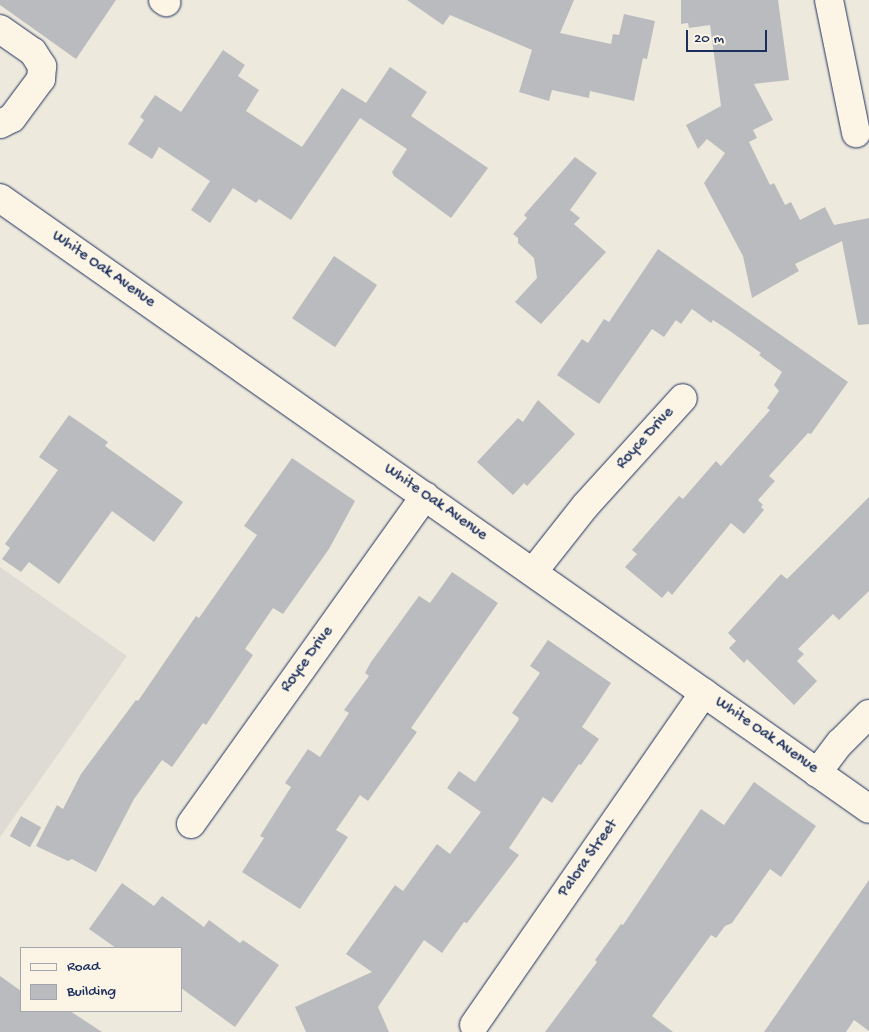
<!DOCTYPE html>
<html>
<head>
<meta charset="utf-8">
<style>
	body { margin:0 }
	#map { position:relative; width:869px; height:1032px; overflow:hidden; background:#eee9dd; font-family:"Gochi Hand",sans-serif }
	div>[style] { position:absolute }
	[style*='--x'] { left:calc(var(--x)*1px); top:calc(var(--y)*1px); width:calc(var(--w)*1px); rotate:calc(var(--a)*1deg) }
	.built>* { inset:0; background:#dedbd4 }
	.building>* { inset:0; background:#babbbe; transform-origin:0 0 }
	.roads { filter:drop-shadow(0 0 1px #1b2f5e) drop-shadow(0 0 1px #1b2f5e) }
	.minor>* { height:28px; margin:-14px; padding:0 14px; transform-origin:14px; border-radius:14px; background:#fcf5e5 }
	span { translate:-50% -50%; white-space:nowrap; text-align:center; line-height:1.15; -webkit-text-stroke:4px #fcf5e5; paint-order:stroke }
	.street-label { font-size:16px; color:#1b2f5e }
	.legend { position:absolute; left:20px; top:947px; width:162px; height:65px; box-sizing:border-box; background:#fcf5e5; border:1px solid #a2a6af; margin:0; padding:6px 9px; list-style:none; font-size:15px; color:#1b2f5e }
	.legend li { display:flex; align-items:center; gap:10px; height:25px }
	.legend b { width:25px; border:1px solid #a2a6af }
	.scale { position:absolute; left:686px; top:30px; width:81px; height:22px; box-sizing:border-box; border:2px solid #1b2f5e; border-top:0; padding-left:6px; font-size:15px; line-height:18px; white-space:nowrap; color:#1b2f5e; -webkit-text-stroke:4px #fcf5e5; paint-order:stroke }
</style>
</head>
<body>
<div id="map">
	<div class="built">
		<i style="clip-path:polygon(0 567px,127px 656px,0 837px)"></i>
	</div>
	<div class="building">
		<i style="clip-path:polygon(0 0,116px 0,76px 59px,0 5px)"></i>
		<i style="clip-path:polygon(407px 0,574px 0,560px 33px,611px 44px,613px 34px,619px 35px,624px 14px,655px 21px,647px 59px,643px 58px,634px 101px,590px 91px,589px 98px,552px 90px,549px 101px,519px 92px,532px 50px,450px 15px,443px 25px)"></i>
		<i style="clip-path:polygon(681px 0,778px 0,789px 80px,754px 84px,773px 120px,753px 130px,757px 138px,749px 142px,770px 185px,774px 183px,785px 205px,791px 202px,800px 220px,825px 207px,834px 225px,869px 218px,869px 324px,858px 325px,842px 241px,795px 264px,799px 271px,752px 298px,743px 256px,704px 183px,725px 153px,707px 139px,698px 149px,686px 125px,721px 106px,710px 25px,689px 28px,688px 23px,681px 24px)"></i>
		<i style="clip-path:polygon(223px 50px,245px 65px,238px 76px,259px 90px,246px 111px,302px 147px,342px 88px,366px 103px,390px 67px,427px 92px,411px 116px,488px 168px,451px 218px,394px 176px,392px 172px,407px 149px,360px 118px,291px 220px,259px 199px,256px 203px,233px 188px,210px 223px,191px 210px,210px 181px,159px 147px,152px 159px,128px 144px,144px 120px,140px 117px,155px 95px,181px 112px)"></i>
		<i style="clip-path:polygon(575px 157px,597px 173px,570px 210px,580px 218px,574px 224px,606px 252px,541px 324px,515px 302px,537px 278px,534px 258px,518px 243px,518px 238px,513px 234px,527px 218px,524px 215px)"></i>
		<i style="clip-path:polygon(658px 249px,848px 382px,811px 434px,808px 433px,769px 476px,775px 481px,758px 500px,763px 505px,761px 507px,764px 510px,744px 534px,731px 523px,672px 595px,668px 591px,662px 598px,625px 567px,637px 554px,632px 550px,679px 496px,683px 499px,716px 461px,721px 466px,770px 410px,767px 408px,779px 391px,774px 385px,782px 372px,759px 355px,761px 353px,727px 329px,713px 320px,711px 323px,692px 309px,681px 324px,676px 320px,664px 337px,652px 329px,599px 404px,557px 375px,582px 339px,588px 343px,604px 319px,609px 322px)"></i>
		<i style="left:334px;top:256px;width:52px;height:75px;rotate:34deg"></i>
		<i style="clip-path:polygon(538px 400px,575px 434px,527px 486px,524px 483px,513px 495px,477px 462px,518px 418px,523px 422px)"></i>
		<i style="clip-path:polygon(69px 415px,108px 442px,105px 446px,183px 502px,154px 542px,112px 511px,59px 584px,29px 562px,21px 572px,2px 559px,10px 548px,5px 544px,58px 470px,39px 457px)"></i>
		<i style="clip-path:polygon(292px 458px,355px 501px,329px 549px,283px 614px,273px 608px,245px 649px,253px 655px,206px 725px,203px 723px,172px 767px,162px 760px,134px 799px,96px 872px,72px 859px,68px 861px,36px 846px,57px 805px,63px 809px,81px 774px,136px 700px,138px 701px,196px 616px,199px 618px,257px 535px,244px 526px)"></i>
		<i style="clip-path:polygon(869px 497px,869px 591px,839px 620px,833px 614px,798px 649px,804px 654px,797px 661px,817px 681px,794px 705px,747px 659px,744px 663px,729px 648px,736px 641px,728px 633px,781px 574px,787px 579px)"></i>
		<i style="clip-path:polygon(452px 572px,498px 603px,411px 728px,417px 732px,368px 801px,360px 795px,336px 830px,348px 837px,300px 909px,242px 872px,264px 838px,260px 836px,291px 787px,285px 783px,308px 749px,320px 757px,349px 713px,344px 710px,369px 676px,365px 673px,371px 662px,419px 596px,430px 603px)"></i>
		<i style="clip-path:polygon(548px 640px,611px 683px,582px 727px,599px 739px,581px 765px,579px 764px,552px 803px,543px 797px,509px 848px,519px 855px,467px 923px,464px 922px,442px 953px,424px 940px,378px 1007px,389px 1032px,306px 1032px,295px 1007px,372px 972px,346px 954px,395px 885px,403px 891px,437px 844px,450px 854px,481px 812px,447px 788px,459px 771px,475px 782px,518px 721px,519px 718px,512px 713px,540px 673px,530px 666px)"></i>
		<i style="clip-path:polygon(754px 782px,816px 826px,781px 877px,770px 869px,732px 923px,725px 926px,716px 938px,711px 935px,652px 1016px,673px 1032px,545px 1032px,597px 962px,595px 960px,621px 924px,623px 925px,701px 809px,724px 825px)"></i>
		<i style="left:21px;top:816px;width:23px;height:23px;rotate:29deg"></i>
		<i style="clip-path:polygon(869px 880px,869px 1031px,854px 1020px,846px 1032px,764px 1032px)"></i>
		<i style="clip-path:polygon(122px 883px,154px 906px,162px 896px,204px 927px,209px 920px,240px 943px,243px 940px,279px 965px,235px 1027px,181px 988px,181px 948px,116px 948px,89px 929px)"></i>
		<i style="clip-path:polygon(0 976px,21px 991px,21px 1011px,70px 1011px,102px 1032px,0 1032px)"></i>
	</div>
	<div class="roads">
		<div class="minor">
			<i style="--x:163;--y:0;--w:4;--a:34"></i>
			<i style="--x:829;--y:0;--w:136;--a:78.5"></i>
			<i style="--x:0;--y:29;--w:40;--a:34.9"></i>
			<i style="--x:33;--y:52;--w:17;--a:57"></i>
			<i style="--x:42;--y:66;--w:13;--a:94"></i>
			<i style="--x:41;--y:79;--w:49;--a:126.6"></i>
			<i style="--x:12;--y:118;--w:13;--a:153"></i>
			<i style="--x:0;--y:198;--w:1062;--a:35.11"></i>
			<i style="--x:533;--y:572;--w:85;--a:-51.7"></i>
			<i style="--x:586;--y:505;--w:144;--a:-47.8"></i>
			<i style="--x:817;--y:773;--w:38;--a:-53"></i>
			<i style="--x:840;--y:743;--w:41;--a:-45"></i>
			<i style="--x:191;--y:824;--w:403;--a:-54.5"></i>
			<i style="--x:474;--y:1025;--w:404;--a:-55.3"></i>
		</div>
	</div>
	<div class="street-label">
		<span style="left:103px;top:270px;rotate:35deg">White Oak Avenue</span>
		<span style="left:646px;top:439px;rotate:-48deg">Royce Drive</span>
		<span style="left:435px;top:503px;rotate:35deg">White Oak Avenue</span>
		<span style="left:308px;top:660px;rotate:-54deg">Royce Drive</span>
		<span style="left:766px;top:736px;rotate:35deg">White Oak Avenue</span>
		<span style="left:589px;top:859px;rotate:-55deg">Palora Street</span>
	</div>
	<ul class="legend">
	<li><b style="height:6px;background:#fcf5e5"></b>Road</li>
	<li><b style="height:14px;background:#babbbe"></b>Building</li>
	</ul>
	<div class="scale">20 m</div>
</div>
</body>
</html>
